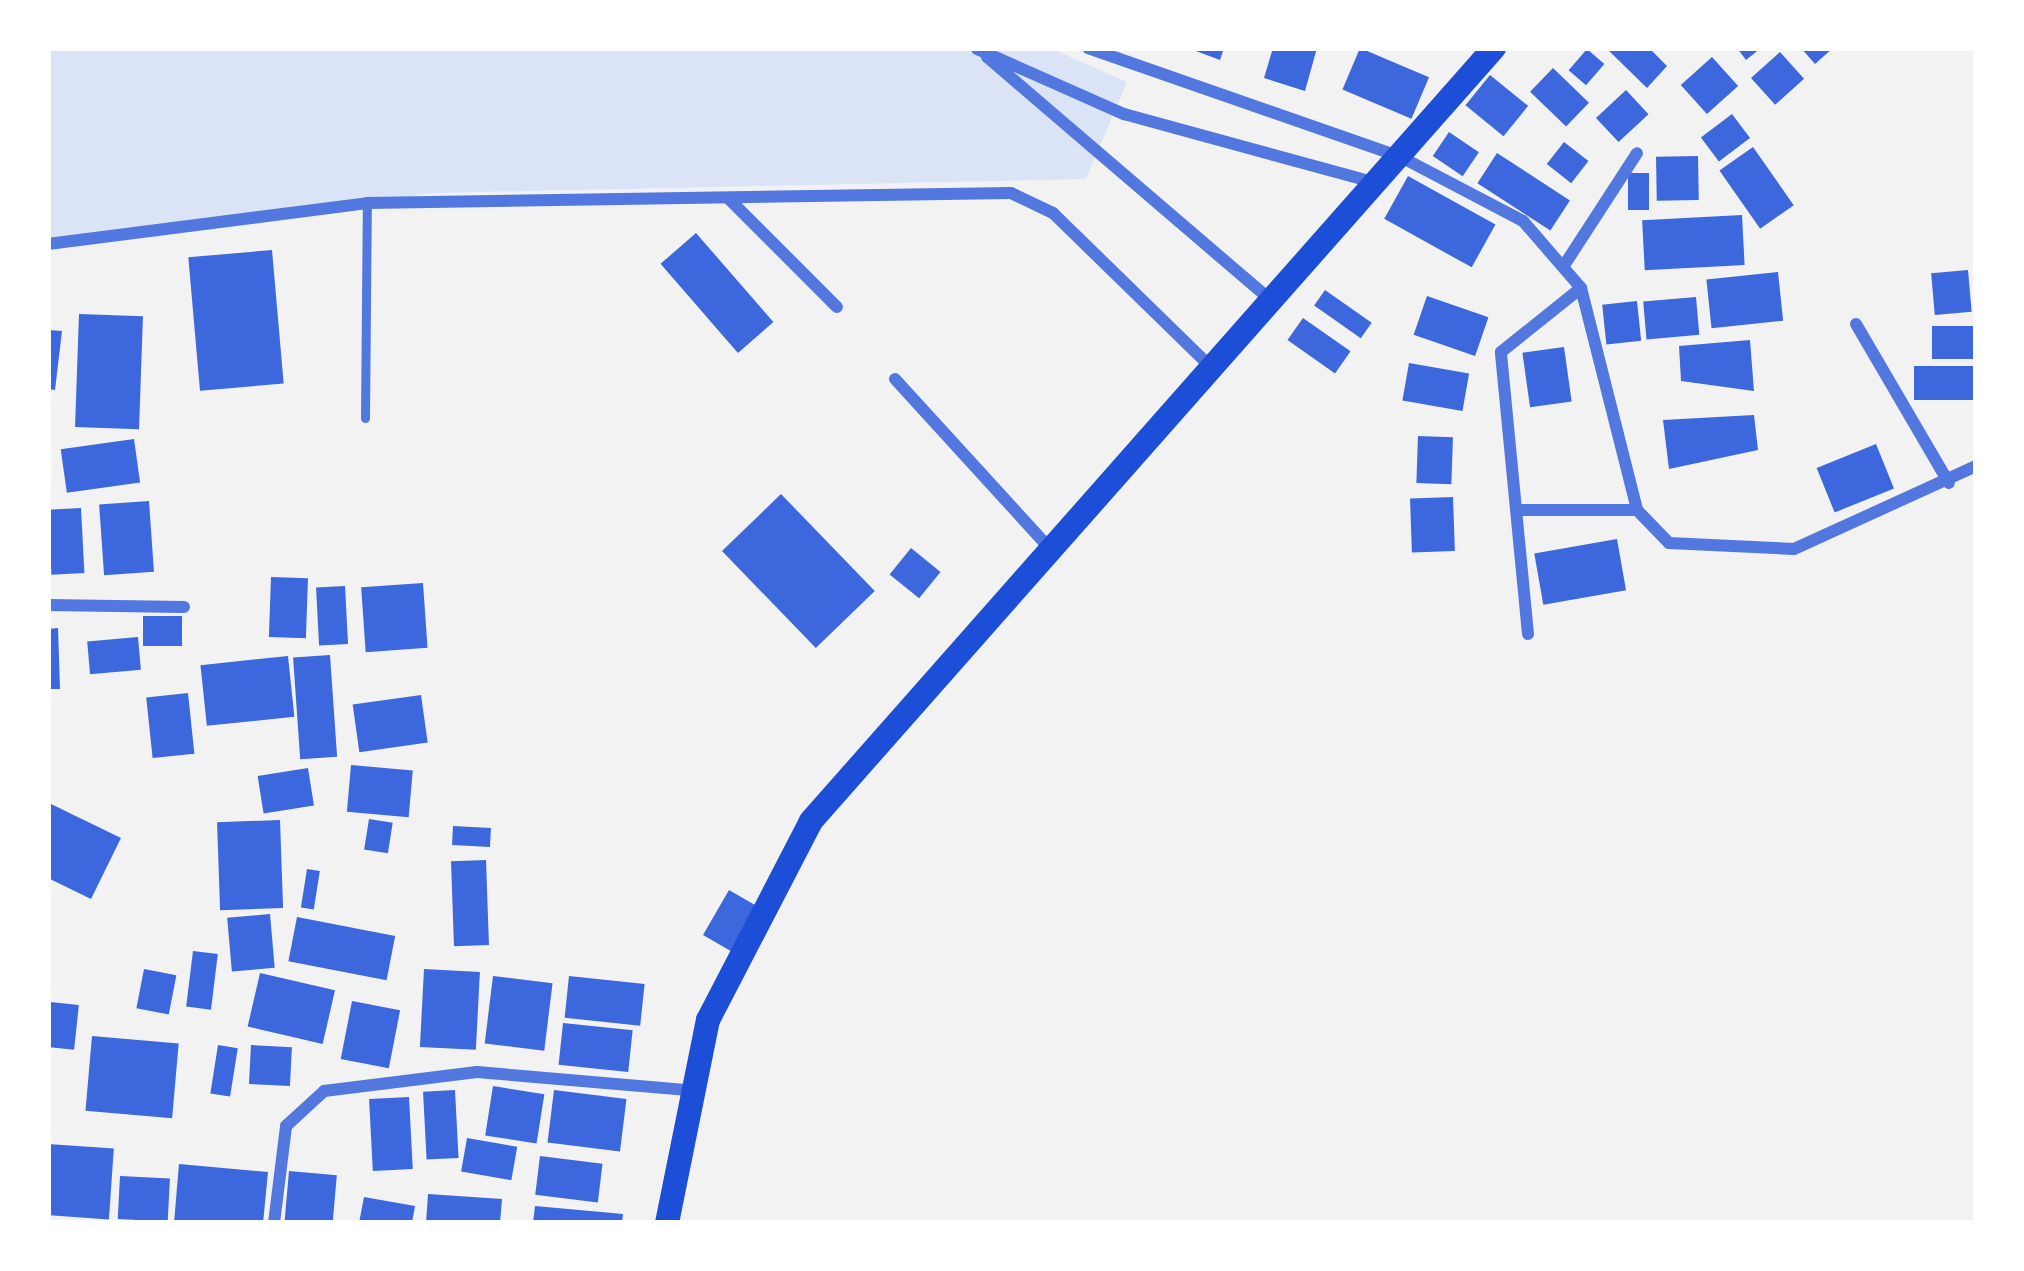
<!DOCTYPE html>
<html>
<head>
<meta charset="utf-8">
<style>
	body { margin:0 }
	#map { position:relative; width:2024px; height:1271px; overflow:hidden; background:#f2f2f2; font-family:"Asap Condensed",sans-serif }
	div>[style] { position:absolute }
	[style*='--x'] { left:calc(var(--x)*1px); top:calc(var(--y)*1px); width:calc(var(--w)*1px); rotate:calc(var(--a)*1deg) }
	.green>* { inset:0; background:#dbe4f7 }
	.building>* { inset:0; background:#3d67dc; transform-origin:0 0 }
	.service>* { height:9px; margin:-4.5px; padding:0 4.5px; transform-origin:4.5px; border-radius:4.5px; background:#5277de }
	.minor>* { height:12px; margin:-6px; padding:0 6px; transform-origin:6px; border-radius:6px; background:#5277de }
	.secondary>* { height:24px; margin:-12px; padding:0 12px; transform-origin:12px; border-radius:12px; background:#1d4ed8 }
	span { translate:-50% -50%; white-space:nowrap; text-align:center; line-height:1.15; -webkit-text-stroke:10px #fff; paint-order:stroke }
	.frame { position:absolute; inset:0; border:51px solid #fff; pointer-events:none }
</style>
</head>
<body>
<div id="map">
	<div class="green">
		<i style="clip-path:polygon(48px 48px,1050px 48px,1127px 82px,1086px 179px,434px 193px,48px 249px)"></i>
	</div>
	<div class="building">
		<i style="clip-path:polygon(1188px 48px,1224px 48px,1220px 60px)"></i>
		<i style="clip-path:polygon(1273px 48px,1317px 48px,1305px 91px,1264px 78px)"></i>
		<i style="left:1360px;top:48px;width:75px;height:45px;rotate:23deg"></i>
		<i style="clip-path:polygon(1606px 48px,1649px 48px,1667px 66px,1647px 88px)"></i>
		<i style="clip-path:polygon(1737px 48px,1761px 48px,1746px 60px)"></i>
		<i style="clip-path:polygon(1801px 48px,1833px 48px,1815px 64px)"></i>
		<i style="left:1587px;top:49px;width:23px;height:28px;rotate:41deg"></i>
		<i style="left:1780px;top:52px;width:36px;height:39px;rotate:48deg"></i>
		<i style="left:1712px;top:57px;width:39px;height:42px;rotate:48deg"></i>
		<i style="left:1553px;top:68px;width:50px;height:33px;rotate:44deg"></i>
		<i style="left:1490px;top:75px;width:49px;height:39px;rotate:39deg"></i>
		<i style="left:1626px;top:90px;width:33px;height:41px;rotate:47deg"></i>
		<i style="left:1732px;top:114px;width:30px;height:39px;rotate:53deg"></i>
		<i style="left:1449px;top:132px;width:36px;height:29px;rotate:34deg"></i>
		<i style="left:1564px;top:142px;width:31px;height:28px;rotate:38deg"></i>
		<i style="left:1753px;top:147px;width:71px;height:41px;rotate:55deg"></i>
		<i style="left:1497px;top:153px;width:87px;height:36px;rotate:33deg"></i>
		<i style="left:1698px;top:156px;width:44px;height:42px;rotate:89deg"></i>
		<i style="left:1628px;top:173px;width:21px;height:37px"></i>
		<i style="left:1408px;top:176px;width:100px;height:49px;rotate:29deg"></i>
		<i style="left:1742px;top:215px;width:50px;height:100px;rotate:87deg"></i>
		<i style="left:696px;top:233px;width:118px;height:47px;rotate:49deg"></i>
		<i style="left:272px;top:250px;width:134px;height:84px;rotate:85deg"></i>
		<i style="left:1968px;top:270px;width:42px;height:37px;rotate:85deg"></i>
		<i style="left:1778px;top:272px;width:49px;height:72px;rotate:84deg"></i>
		<i style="left:1325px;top:290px;width:57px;height:19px;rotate:35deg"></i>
		<i style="left:1427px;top:296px;width:65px;height:41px;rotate:19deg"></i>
		<i style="left:1696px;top:297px;width:38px;height:53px;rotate:85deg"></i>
		<i style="left:1637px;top:301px;width:40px;height:35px;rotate:84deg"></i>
		<i style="left:79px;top:314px;width:64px;height:113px;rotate:2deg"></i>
		<i style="left:1303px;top:318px;width:58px;height:27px;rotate:35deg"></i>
		<i style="left:1976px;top:326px;width:33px;height:44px;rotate:90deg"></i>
		<i style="clip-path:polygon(48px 330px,62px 331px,55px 390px,48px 389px)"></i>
		<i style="clip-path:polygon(1750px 340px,1754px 391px,1681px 381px,1679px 346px)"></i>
		<i style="left:1564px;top:347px;width:55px;height:42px;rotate:82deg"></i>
		<i style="left:1409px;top:363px;width:61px;height:38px;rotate:10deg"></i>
		<i style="left:1976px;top:366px;width:34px;height:62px;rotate:90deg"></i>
		<i style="clip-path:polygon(1754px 415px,1758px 450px,1669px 469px,1663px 420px)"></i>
		<i style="left:1418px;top:436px;width:35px;height:47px;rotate:2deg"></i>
		<i style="left:134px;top:439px;width:44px;height:74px;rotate:82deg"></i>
		<i style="left:1876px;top:444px;width:48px;height:64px;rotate:68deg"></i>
		<i style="left:781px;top:494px;width:135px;height:82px;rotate:46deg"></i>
		<i style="left:1453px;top:497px;width:54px;height:43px;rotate:88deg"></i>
		<i style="left:149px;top:501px;width:71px;height:50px;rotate:86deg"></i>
		<i style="left:81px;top:508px;width:65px;height:33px;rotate:87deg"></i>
		<i style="left:1617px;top:539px;width:52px;height:84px;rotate:80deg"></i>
		<i style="left:911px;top:548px;width:38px;height:34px;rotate:39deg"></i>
		<i style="left:271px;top:577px;width:37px;height:60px;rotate:2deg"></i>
		<i style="left:423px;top:583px;width:65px;height:62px;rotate:86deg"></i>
		<i style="left:345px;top:586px;width:58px;height:29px;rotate:87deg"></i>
		<i style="left:182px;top:616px;width:30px;height:39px;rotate:90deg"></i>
		<i style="clip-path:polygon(58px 628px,60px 689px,48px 689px,48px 629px)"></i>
		<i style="left:138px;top:637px;width:33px;height:51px;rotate:85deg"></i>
		<i style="left:330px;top:655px;width:102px;height:37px;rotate:86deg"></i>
		<i style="left:288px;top:656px;width:61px;height:88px;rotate:84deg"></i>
		<i style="left:188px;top:693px;width:61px;height:42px;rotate:84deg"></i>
		<i style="left:421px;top:695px;width:48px;height:69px;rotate:82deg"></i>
		<i style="left:351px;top:765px;width:62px;height:47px;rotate:5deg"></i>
		<i style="left:308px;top:768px;width:38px;height:51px;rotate:81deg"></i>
		<i style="clip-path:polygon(51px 804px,121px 838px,91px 899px,48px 878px)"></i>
		<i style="left:369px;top:819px;width:24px;height:31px;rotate:9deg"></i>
		<i style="left:280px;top:820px;width:88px;height:63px;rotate:88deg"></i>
		<i style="left:453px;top:826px;width:38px;height:19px;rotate:3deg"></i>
		<i style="left:486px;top:860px;width:85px;height:35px;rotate:88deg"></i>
		<i style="left:307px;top:869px;width:13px;height:39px;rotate:9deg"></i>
		<i style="left:729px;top:890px;width:32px;height:52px;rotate:30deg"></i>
		<i style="left:270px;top:914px;width:54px;height:43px;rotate:85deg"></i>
		<i style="left:297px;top:917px;width:100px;height:45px;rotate:11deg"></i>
		<i style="left:193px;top:951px;width:25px;height:56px;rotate:7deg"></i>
		<i style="left:144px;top:969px;width:33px;height:40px;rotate:11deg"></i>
		<i style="left:424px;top:969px;width:56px;height:78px;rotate:3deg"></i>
		<i style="left:260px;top:973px;width:77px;height:55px;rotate:13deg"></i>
		<i style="left:493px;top:976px;width:60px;height:68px;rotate:7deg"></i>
		<i style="left:569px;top:976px;width:76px;height:42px;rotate:6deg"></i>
		<i style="left:352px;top:1001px;width:49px;height:59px;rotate:11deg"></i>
		<i style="left:50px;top:1002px;width:29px;height:45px;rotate:6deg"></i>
		<i style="left:563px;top:1023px;width:70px;height:42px;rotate:6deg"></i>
		<i style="left:92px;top:1036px;width:87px;height:75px;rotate:5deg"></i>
		<i style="left:218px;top:1045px;width:20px;height:49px;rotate:9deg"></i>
		<i style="left:251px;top:1045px;width:41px;height:39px;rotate:3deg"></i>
		<i style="left:493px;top:1086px;width:52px;height:50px;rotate:9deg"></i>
		<i style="left:455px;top:1090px;width:68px;height:32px;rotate:87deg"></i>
		<i style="left:554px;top:1090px;width:73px;height:53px;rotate:7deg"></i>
		<i style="left:409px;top:1097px;width:72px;height:40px;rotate:87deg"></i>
		<i style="left:467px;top:1138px;width:51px;height:34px;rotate:10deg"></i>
		<i style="left:48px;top:1144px;width:66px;height:71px;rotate:4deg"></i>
		<i style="left:540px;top:1156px;width:63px;height:39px;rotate:7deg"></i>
		<i style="clip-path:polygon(179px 1164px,268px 1172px,263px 1223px,174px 1223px)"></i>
		<i style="left:289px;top:1171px;width:48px;height:52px;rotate:5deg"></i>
		<i style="left:120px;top:1176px;width:50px;height:43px;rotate:3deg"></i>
		<i style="clip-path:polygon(428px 1194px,502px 1199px,500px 1223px,426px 1223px)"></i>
		<i style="clip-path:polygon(364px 1197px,415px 1206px,412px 1223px,359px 1223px)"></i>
		<i style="clip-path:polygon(535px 1206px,623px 1214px,622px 1223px,533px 1223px)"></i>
	</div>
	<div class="service">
		<i style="--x:365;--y:418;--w:215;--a:-89.5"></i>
	</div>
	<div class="minor">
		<i style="--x:1088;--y:48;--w:331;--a:19.2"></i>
		<i style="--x:1401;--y:157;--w:138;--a:27.7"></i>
		<i style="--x:1523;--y:221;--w:89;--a:49.1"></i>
		<i style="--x:1581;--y:288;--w:229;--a:75.8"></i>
		<i style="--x:1637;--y:510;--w:46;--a:45.9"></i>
		<i style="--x:1669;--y:543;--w:125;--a:2.7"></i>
		<i style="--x:1794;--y:549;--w:200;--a:-24.5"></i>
		<i style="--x:977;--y:49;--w:161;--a:23.9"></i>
		<i style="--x:1124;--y:114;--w:258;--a:15.3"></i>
		<i style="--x:987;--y:57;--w:375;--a:40.6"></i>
		<i style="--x:728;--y:198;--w:154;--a:45"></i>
		<i style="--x:48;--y:244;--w:322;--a:-7.3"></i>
		<i style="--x:367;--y:203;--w:644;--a:-0.89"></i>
		<i style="--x:1011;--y:193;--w:47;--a:25.5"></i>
		<i style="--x:1053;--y:213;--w:218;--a:44.3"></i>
		<i style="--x:1565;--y:264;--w:132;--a:-57"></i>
		<i style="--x:1856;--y:324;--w:184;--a:59.7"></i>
		<i style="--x:895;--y:379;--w:230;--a:47.6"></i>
		<i style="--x:1519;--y:510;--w:118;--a:0"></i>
		<i style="--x:48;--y:605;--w:136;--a:0.8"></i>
		<i style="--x:1528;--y:634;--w:283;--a:-95.5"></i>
		<i style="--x:1501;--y:352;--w:102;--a:-38.7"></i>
		<i style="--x:274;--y:1223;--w:98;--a:-82.9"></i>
		<i style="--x:286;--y:1126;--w:52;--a:-42.6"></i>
		<i style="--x:324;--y:1091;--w:154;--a:-7.1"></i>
		<i style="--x:477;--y:1072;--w:212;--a:4.9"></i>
	</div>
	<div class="secondary">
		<i style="--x:667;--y:1223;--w:207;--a:-78.6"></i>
		<i style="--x:708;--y:1020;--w:224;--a:-62.6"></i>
		<i style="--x:811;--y:821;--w:1032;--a:-48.54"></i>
	</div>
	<div class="frame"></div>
</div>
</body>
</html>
